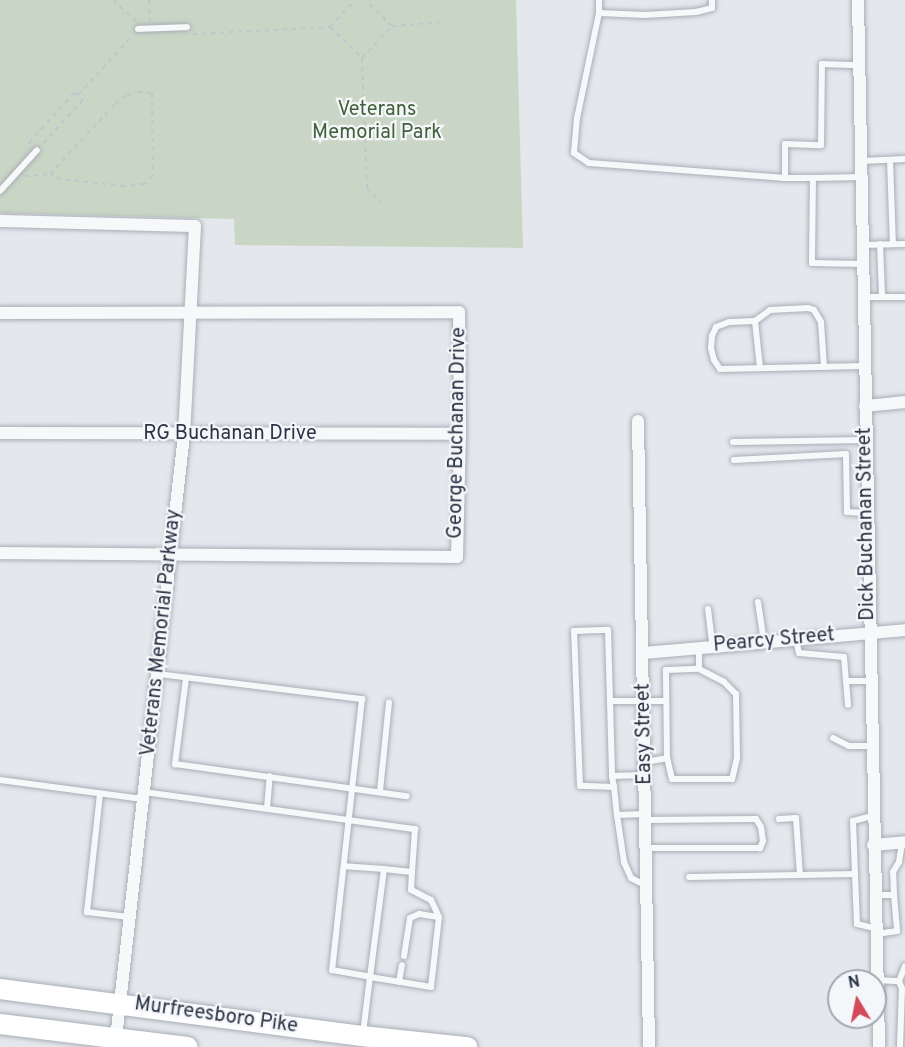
<!DOCTYPE html>
<html>
<head>
<meta charset="utf-8">
<style>
	body { margin:0 }
	#map { position:relative; width:905px; height:1047px; overflow:hidden; background:#e4e7ec; font-family:Overpass,sans-serif }
	div>[style] { position:absolute }
	[style*='--x'] { left:calc(var(--x)*1px); top:calc(var(--y)*1px); width:calc(var(--w)*1px); rotate:calc(var(--a)*1deg) }
	.green>* { inset:0; background:#c9d6c5 }
	.path>* { height:2px; margin-top:-1px; transform-origin:0; background:repeating-linear-gradient(90deg,#c2c5cb 0 4.5px,transparent 0 9px) }
	.roads { filter:drop-shadow(0 0 2px #a9aeb7) drop-shadow(0 0 2px #a9aeb7) }
	.lane>* { height:6px; margin:-3px; padding:0 3px; transform-origin:3px; border-radius:3px; background:#f7f8fa }
	.street>* { height:12px; margin:-6px; padding:0 6px; transform-origin:6px; border-radius:6px; background:#f7f8fa }
	.primary>* { height:20px; margin:-10px; padding:0 10px; transform-origin:10px; border-radius:10px; background:#fff }
	span { translate:-50% -50%; white-space:nowrap; text-align:center; line-height:1.15; -webkit-text-stroke:4.5px #f4f6f9; paint-order:stroke }
	.park-label { font-size:20px; color:#3f6138 }
	.street-label { font-size:20px; color:#2b3445 }
	.north { position:absolute; left:827px; top:969px; width:60px; height:60px; box-sizing:border-box; background:#f4f6f9; border:2px solid #a4a8b1; border-radius:50%; rotate:350deg; font-size:16px; font-weight:700; line-height:24px; text-align:center; color:#2b3445 }
	.north::after { content:''; display:block; margin:auto; width:21px; height:27px; background:#d1495b; clip-path:polygon(50% 0,100% 100%,50% 72%,0 100%) }
</style>
</head>
<body>
<div id="map">
	<div class="green">
		<i style="clip-path:polygon(0 0,516px 0,523px 248px,235px 245px,234px 219px,0 213px)"></i>
	</div>
	<div class="path">
		<i style="--x:113;--y:0;--w:31;--a:42"></i>
		<i style="--x:149;--y:0;--w:21;--a:87"></i>
		<i style="--x:392;--y:26;--w:51;--a:-4.5"></i>
		<i style="--x:330;--y:27;--w:45;--a:44.1"></i>
		<i style="--x:362;--y:58;--w:44;--a:-46.8"></i>
		<i style="--x:392;--y:26;--w:37;--a:-136"></i>
		<i style="--x:193;--y:34;--w:137;--a:-2.9"></i>
		<i style="--x:330;--y:27;--w:37;--a:-47"></i>
		<i style="--x:362;--y:58;--w:130;--a:87.8"></i>
		<i style="--x:367;--y:188;--w:21;--a:45"></i>
		<i style="--x:75;--y:92;--w:11;--a:45"></i>
		<i style="--x:83;--y:100;--w:68;--a:132.6"></i>
		<i style="--x:37;--y:150;--w:11;--a:-139"></i>
		<i style="--x:29;--y:143;--w:69;--a:-48"></i>
		<i style="--x:138;--y:92;--w:14;--a:4"></i>
		<i style="--x:152;--y:93;--w:83;--a:89.3"></i>
		<i style="--x:153;--y:176;--w:12;--a:138"></i>
		<i style="--x:144;--y:184;--w:20;--a:174"></i>
		<i style="--x:124;--y:186;--w:63;--a:-173.7"></i>
		<i style="--x:61;--y:179;--w:12;--a:-156"></i>
		<i style="--x:50;--y:174;--w:96;--a:-47.1"></i>
		<i style="--x:115;--y:104;--w:14;--a:-39"></i>
		<i style="--x:126;--y:95;--w:12;--a:-14"></i>
		<i style="--x:78;--y:95;--w:81;--a:-47.5"></i>
		<i style="--x:25;--y:176;--w:24;--a:-5"></i>
	</div>
	<div class="roads">
		<div class="lane">
			<i style="--x:599;--y:0;--w:13;--a:90"></i>
			<i style="--x:599;--y:13;--w:46;--a:2.5"></i>
			<i style="--x:645;--y:15;--w:51;--a:-3.4"></i>
			<i style="--x:696;--y:12;--w:16;--a:-14"></i>
			<i style="--x:712;--y:8;--w:8;--a:-90"></i>
			<i style="--x:599;--y:13;--w:107;--a:101.8"></i>
			<i style="--x:577;--y:118;--w:35;--a:95"></i>
			<i style="--x:574;--y:153;--w:18;--a:34"></i>
			<i style="--x:589;--y:163;--w:197;--a:4.4"></i>
			<i style="--x:138;--y:29;--w:49;--a:-2.3"></i>
			<i style="--x:890;--y:160;--w:84;--a:88"></i>
			<i style="--x:861;--y:161;--w:44;--a:-2.6"></i>
			<i style="--x:861;--y:177;--w:48;--a:178.8"></i>
			<i style="--x:813;--y:178;--w:85;--a:90.7"></i>
			<i style="--x:812;--y:263;--w:51;--a:1.1"></i>
			<i style="--x:813;--y:178;--w:28;--a:180"></i>
			<i style="--x:785;--y:178;--w:34;--a:-90"></i>
			<i style="--x:785;--y:144;--w:36;--a:2"></i>
			<i style="--x:821;--y:145;--w:81;--a:-89.3"></i>
			<i style="--x:822;--y:64;--w:37;--a:2"></i>
			<i style="--x:0;--y:191;--w:55;--a:-47.9"></i>
			<i style="--x:880;--y:244;--w:53;--a:87.8"></i>
			<i style="--x:862;--y:245;--w:43;--a:-1.3"></i>
			<i style="--x:864;--y:297;--w:41;--a:0"></i>
			<i style="--x:755;--y:321;--w:19;--a:-36"></i>
			<i style="--x:770;--y:310;--w:38;--a:-3"></i>
			<i style="--x:808;--y:308;--w:6;--a:18"></i>
			<i style="--x:814;--y:310;--w:14;--a:60"></i>
			<i style="--x:821;--y:322;--w:45;--a:86.2"></i>
			<i style="--x:760;--y:368;--w:47;--a:-96.1"></i>
			<i style="--x:755;--y:321;--w:26;--a:178"></i>
			<i style="--x:729;--y:322;--w:14;--a:159"></i>
			<i style="--x:716;--y:327;--w:10;--a:114"></i>
			<i style="--x:712;--y:336;--w:12;--a:95"></i>
			<i style="--x:711;--y:348;--w:12;--a:76"></i>
			<i style="--x:714;--y:360;--w:11;--a:56"></i>
			<i style="--x:720;--y:369;--w:145;--a:-1.2"></i>
			<i style="--x:733;--y:442;--w:133;--a:-0.9"></i>
			<i style="--x:734;--y:460;--w:112;--a:-3.1"></i>
			<i style="--x:846;--y:454;--w:58;--a:89"></i>
			<i style="--x:847;--y:512;--w:20;--a:3"></i>
			<i style="--x:758;--y:602;--w:40;--a:81.5"></i>
			<i style="--x:708;--y:609;--w:38;--a:83"></i>
			<i style="--x:796;--y:640;--w:13;--a:77"></i>
			<i style="--x:799;--y:653;--w:45;--a:5.1"></i>
			<i style="--x:844;--y:657;--w:48;--a:85.2"></i>
			<i style="--x:699;--y:669;--w:28;--a:27"></i>
			<i style="--x:724;--y:682;--w:17;--a:45"></i>
			<i style="--x:736;--y:694;--w:64;--a:89.1"></i>
			<i style="--x:737;--y:758;--w:22;--a:103"></i>
			<i style="--x:732;--y:779;--w:60;--a:180"></i>
			<i style="--x:672;--y:779;--w:22;--a:-103"></i>
			<i style="--x:667;--y:758;--w:88;--a:-90.7"></i>
			<i style="--x:666;--y:670;--w:33;--a:-2"></i>
			<i style="--x:699;--y:669;--w:21;--a:-90"></i>
			<i style="--x:158;--y:674;--w:206;--a:7"></i>
			<i style="--x:362;--y:699;--w:273;--a:96.3"></i>
			<i style="--x:332;--y:970;--w:39;--a:10"></i>
			<i style="--x:370;--y:977;--w:109;--a:-82.6"></i>
			<i style="--x:384;--y:869;--w:39;--a:-176"></i>
			<i style="--x:186;--y:678;--w:87;--a:97.3"></i>
			<i style="--x:175;--y:764;--w:234;--a:7.9"></i>
			<i style="--x:846;--y:681;--w:24;--a:0"></i>
			<i style="--x:610;--y:701;--w:56;--a:0"></i>
			<i style="--x:833;--y:738;--w:18;--a:27"></i>
			<i style="--x:849;--y:746;--w:22;--a:0"></i>
			<i style="--x:645;--y:762;--w:22;--a:-10"></i>
			<i style="--x:612;--y:776;--w:32;--a:-2"></i>
			<i style="--x:0;--y:780;--w:144;--a:7.6"></i>
			<i style="--x:614;--y:787;--w:34;--a:-178"></i>
			<i style="--x:580;--y:786;--w:155;--a:-92.2"></i>
			<i style="--x:574;--y:631;--w:34;--a:-2"></i>
			<i style="--x:608;--y:630;--w:146;--a:88.4"></i>
			<i style="--x:612;--y:776;--w:11;--a:80"></i>
			<i style="--x:614;--y:787;--w:28;--a:84"></i>
			<i style="--x:617;--y:815;--w:48;--a:81.5"></i>
			<i style="--x:624;--y:862;--w:17;--a:66"></i>
			<i style="--x:631;--y:878;--w:18;--a:27"></i>
			<i style="--x:380;--y:791;--w:89;--a:-84.2"></i>
			<i style="--x:144;--y:792;--w:274;--a:7.8"></i>
			<i style="--x:415;--y:829;--w:43;--a:94"></i>
			<i style="--x:100;--y:794;--w:119;--a:96.3"></i>
			<i style="--x:87;--y:912;--w:42;--a:6.8"></i>
			<i style="--x:267;--y:808;--w:32;--a:-85"></i>
			<i style="--x:617;--y:815;--w:29;--a:-2"></i>
			<i style="--x:779;--y:819;--w:17;--a:-3"></i>
			<i style="--x:796;--y:818;--w:57;--a:86"></i>
			<i style="--x:646;--y:820;--w:110;--a:-0.5"></i>
			<i style="--x:756;--y:819;--w:9;--a:58"></i>
			<i style="--x:761;--y:827;--w:14;--a:82"></i>
			<i style="--x:763;--y:841;--w:8;--a:113"></i>
			<i style="--x:760;--y:848;--w:113;--a:180"></i>
			<i style="--x:855;--y:874;--w:53;--a:-92.2"></i>
			<i style="--x:853;--y:821;--w:20;--a:-15"></i>
			<i style="--x:689;--y:877;--w:166;--a:-1"></i>
			<i style="--x:855;--y:874;--w:50;--a:87.7"></i>
			<i style="--x:857;--y:924;--w:18;--a:13"></i>
			<i style="--x:875;--y:895;--w:19;--a:0"></i>
			<i style="--x:894;--y:895;--w:36;--a:85"></i>
			<i style="--x:897;--y:931;--w:21;--a:172"></i>
			<i style="--x:894;--y:895;--w:23;--a:-92"></i>
			<i style="--x:893;--y:872;--w:12;--a:-59"></i>
			<i style="--x:899;--y:862;--w:20;--a:-81"></i>
			<i style="--x:404;--y:956;--w:38;--a:-81"></i>
			<i style="--x:410;--y:918;--w:10;--a:-24"></i>
			<i style="--x:419;--y:914;--w:20;--a:9"></i>
			<i style="--x:877;--y:980;--w:22;--a:3"></i>
			<i style="--x:899;--y:981;--w:9;--a:69"></i>
			<i style="--x:902;--y:989;--w:58;--a:92"></i>
			<i style="--x:899;--y:981;--w:16;--a:-68"></i>
			<i style="--x:399;--y:982;--w:17;--a:-80"></i>
			<i style="--x:363;--y:1033;--w:56;--a:-82.9"></i>
			<i style="--x:370;--y:977;--w:62;--a:9.3"></i>
			<i style="--x:431;--y:987;--w:70;--a:-83.5"></i>
			<i style="--x:439;--y:917;--w:19;--a:-115"></i>
			<i style="--x:431;--y:900;--w:22;--a:-153"></i>
			<i style="--x:411;--y:890;--w:18;--a:-87"></i>
			<i style="--x:412;--y:872;--w:28;--a:-174"></i>
		</div>
		<div class="street">
			<i style="--x:858;--y:0;--w:1047;--a:88.85"></i>
			<i style="--x:0;--y:221;--w:195;--a:1.5"></i>
			<i style="--x:195;--y:226;--w:209;--a:93"></i>
			<i style="--x:184;--y:435;--w:607;--a:96.43"></i>
			<i style="--x:0;--y:313;--w:459;--a:-0.1"></i>
			<i style="--x:459;--y:312;--w:122;--a:89.5"></i>
			<i style="--x:460;--y:434;--w:123;--a:91.4"></i>
			<i style="--x:457;--y:557;--w:457;--a:-179.5"></i>
			<i style="--x:865;--y:406;--w:40;--a:-5.7"></i>
			<i style="--x:638;--y:421;--w:626;--a:88.99"></i>
			<i style="--x:0;--y:433;--w:460;--a:0.1"></i>
			<i style="--x:644;--y:653;--w:262;--a:-5"></i>
			<i style="--x:873;--y:845;--w:32;--a:-5"></i>
		</div>
		<div class="primary">
			<i style="--x:0;--y:989;--w:365;--a:7.4"></i>
			<i style="--x:362;--y:1036;--w:106;--a:6"></i>
			<i style="--x:0;--y:1024;--w:189;--a:7"></i>
		</div>
	</div>
	<div class="park-label">
		<span style="left:377px;top:122px">Veterans<br>Memorial Park</span>
	</div>
	<div class="street-label">
		<span style="left:458px;top:433px;rotate:-89deg">George Buchanan Drive</span>
		<span style="left:230px;top:434px">RG Buchanan Drive</span>
		<span style="left:867px;top:524px;rotate:-91deg">Dick Buchanan Street</span>
		<span style="left:162px;top:633px;rotate:-84deg">Veterans Memorial Parkway</span>
		<span style="left:774px;top:641px;rotate:-5deg">Pearcy Street</span>
		<span style="left:645px;top:734px;rotate:-91deg">Easy Street</span>
		<span style="left:216px;top:1016px;rotate:8deg">Murfreesboro Pike</span>
	</div>
	<div class="north">N</div>
</div>
</body>
</html>
